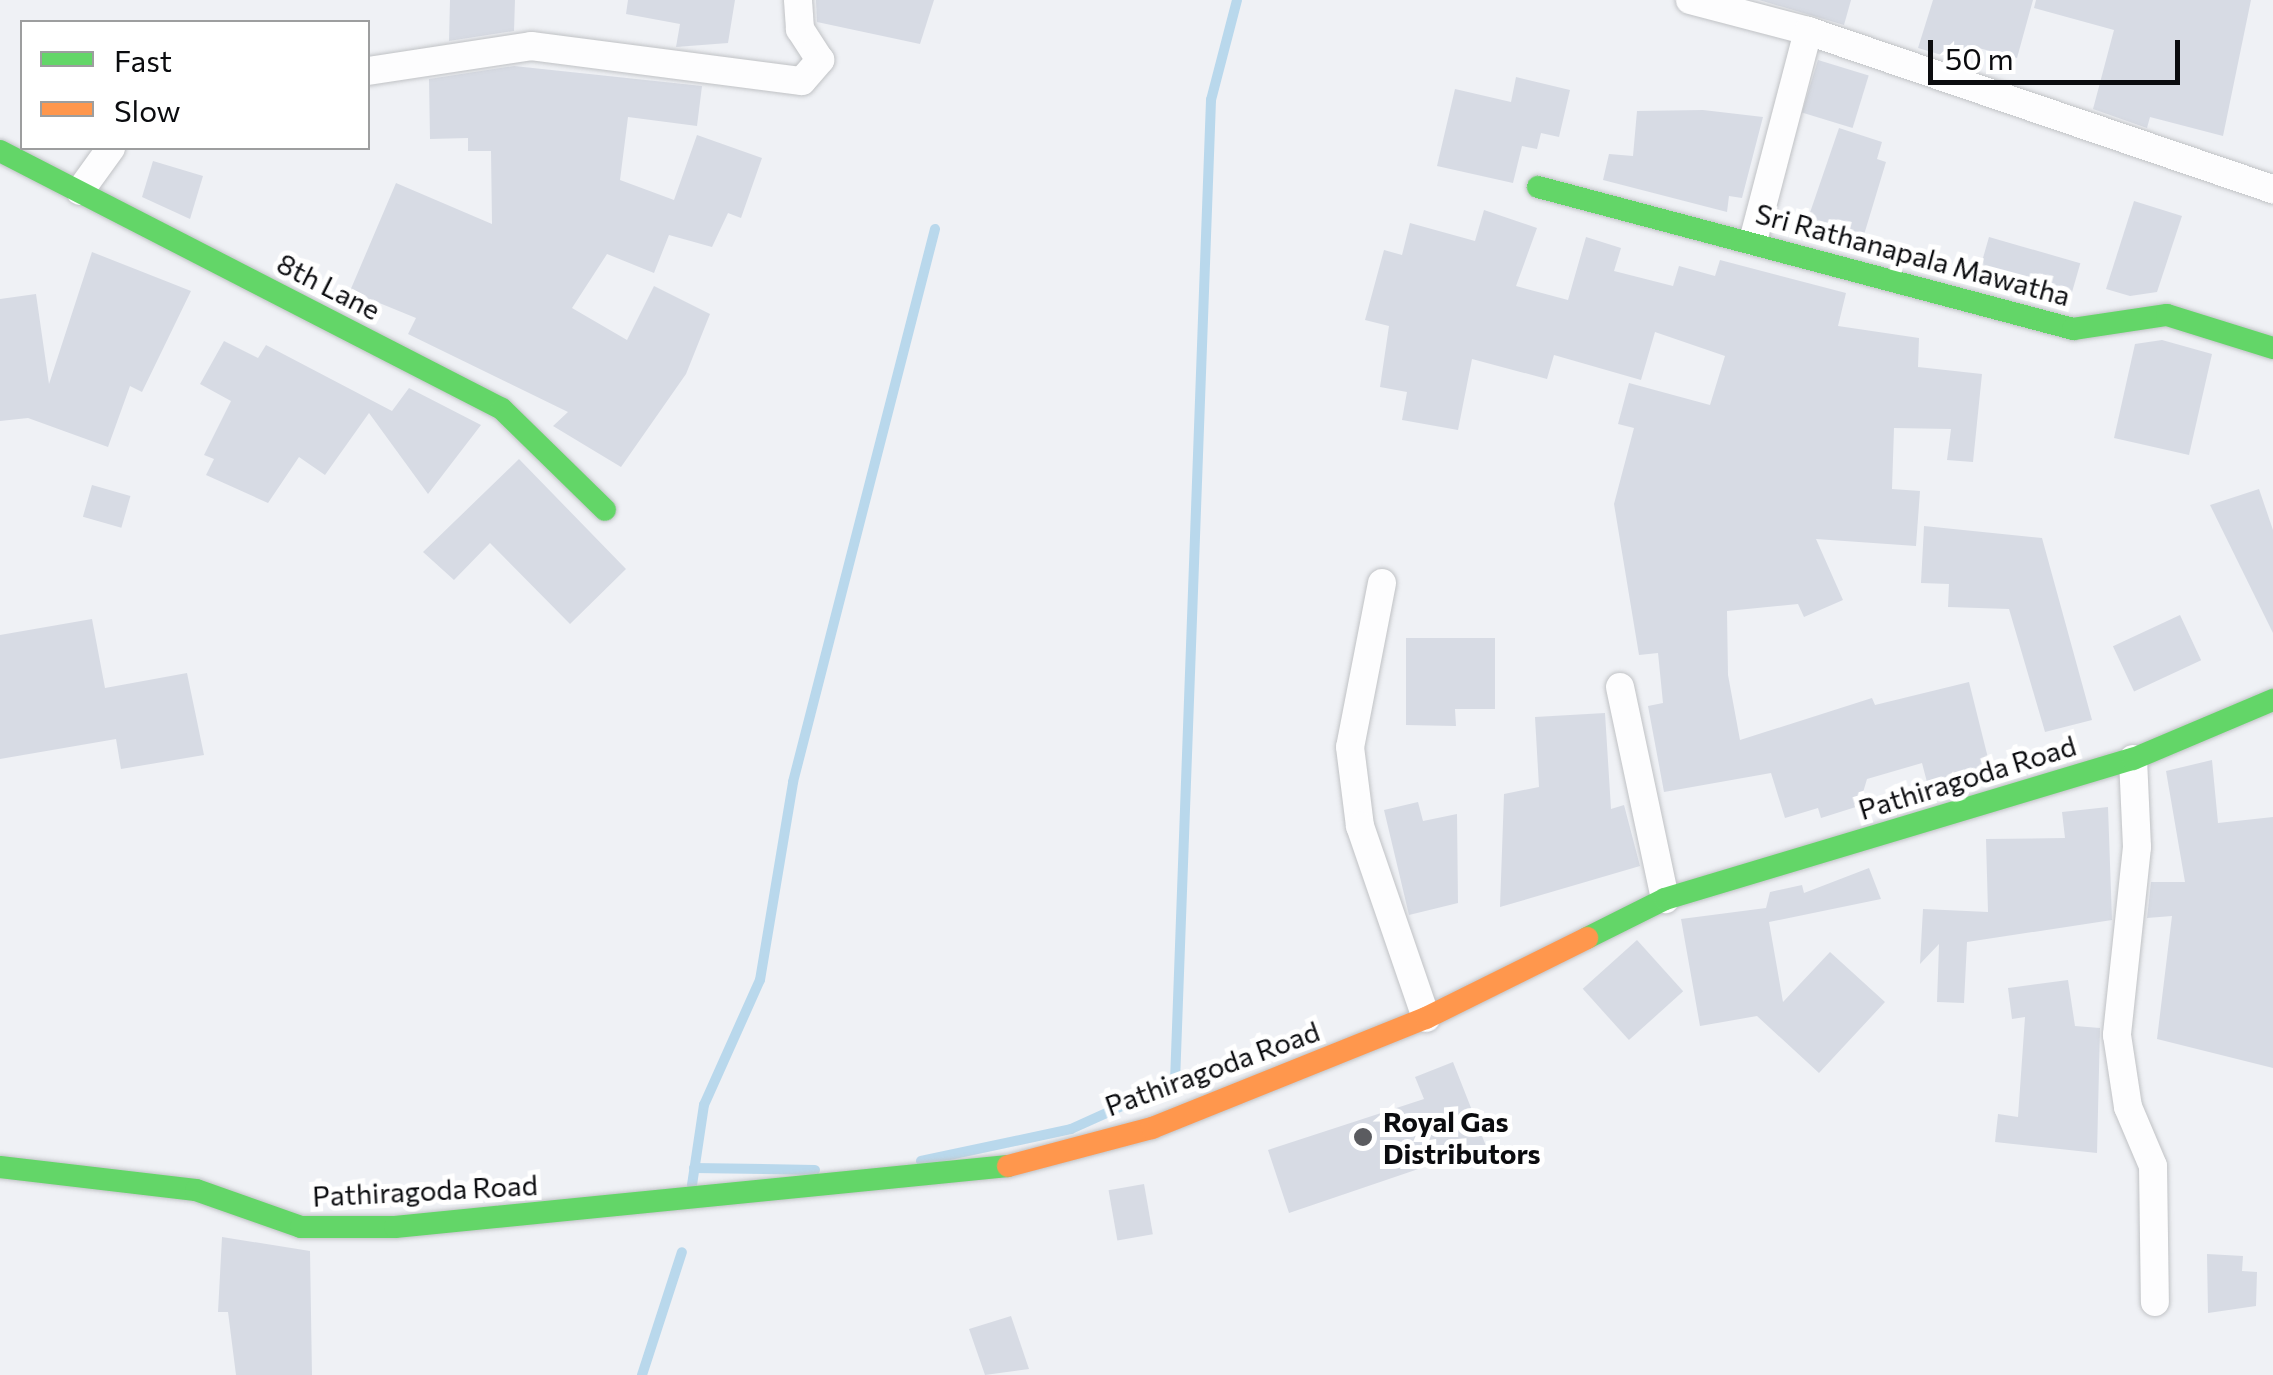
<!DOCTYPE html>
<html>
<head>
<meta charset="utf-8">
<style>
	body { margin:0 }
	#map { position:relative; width:2273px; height:1375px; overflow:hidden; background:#eff1f5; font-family:Commissioner,sans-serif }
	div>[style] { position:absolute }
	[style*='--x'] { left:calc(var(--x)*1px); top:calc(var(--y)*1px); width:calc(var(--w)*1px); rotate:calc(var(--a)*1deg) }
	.stream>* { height:10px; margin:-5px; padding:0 5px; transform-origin:5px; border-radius:5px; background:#b9d8ec }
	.building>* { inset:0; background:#d7dbe4; transform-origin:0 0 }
	.roads { filter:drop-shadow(0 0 2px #c0c2c5) drop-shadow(0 0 2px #c0c2c5) }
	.street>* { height:28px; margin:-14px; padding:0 14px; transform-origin:14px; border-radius:14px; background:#fdfdfe }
	.fast>* { height:22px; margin:-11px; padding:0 11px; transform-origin:11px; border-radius:11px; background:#63d668 }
	.slow>* { height:22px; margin:-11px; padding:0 11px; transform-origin:11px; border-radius:11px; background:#ff974d }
	.dots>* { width:28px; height:28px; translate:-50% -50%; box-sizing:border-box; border:5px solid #fff; border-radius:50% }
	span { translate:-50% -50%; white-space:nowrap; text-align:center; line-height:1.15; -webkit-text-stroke:10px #fff; paint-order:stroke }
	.street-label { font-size:28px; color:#0b0c0f }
	.poi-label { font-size:28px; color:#0b0c0f; font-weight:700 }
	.left { translate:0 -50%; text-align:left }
	.legend { position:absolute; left:20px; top:20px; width:350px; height:130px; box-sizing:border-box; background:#fff; border:2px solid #9d9e9f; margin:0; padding:12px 18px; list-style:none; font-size:30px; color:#0b0c0f }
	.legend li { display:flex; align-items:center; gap:20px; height:50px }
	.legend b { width:50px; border:2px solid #9d9e9f }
	.scale { position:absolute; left:1928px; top:40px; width:252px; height:45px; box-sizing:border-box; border:5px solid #0b0c0f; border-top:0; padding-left:12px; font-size:30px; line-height:35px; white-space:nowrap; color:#0b0c0f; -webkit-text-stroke:8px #fff; paint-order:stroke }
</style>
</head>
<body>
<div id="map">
	<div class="stream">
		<i style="--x:921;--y:1161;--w:153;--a:-12"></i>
		<i style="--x:1071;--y:1129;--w:114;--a:-24.3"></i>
		<i style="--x:1175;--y:1082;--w:983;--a:-87.9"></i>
		<i style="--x:1211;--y:100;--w:103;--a:-75.4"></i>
		<i style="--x:694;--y:1168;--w:121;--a:0.9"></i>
		<i style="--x:692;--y:1185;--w:81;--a:-81.5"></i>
		<i style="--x:704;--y:1105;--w:137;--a:-65.9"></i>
		<i style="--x:760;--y:980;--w:201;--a:-80.5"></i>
		<i style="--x:793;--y:782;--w:571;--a:-75.6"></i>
		<i style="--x:642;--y:1375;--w:129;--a:-72"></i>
	</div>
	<div class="building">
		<i style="clip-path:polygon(450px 0,515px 0,514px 31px,449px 41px)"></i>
		<i style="clip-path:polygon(628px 0,735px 0,728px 43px,676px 47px,680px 24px,626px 14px)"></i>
		<i style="clip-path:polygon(816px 0,934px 0,920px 44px,817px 22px)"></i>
		<i style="clip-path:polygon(1759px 0,1851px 0,1844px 25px)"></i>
		<i style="clip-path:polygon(1933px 0,2033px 0,2017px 58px,1967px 45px,1962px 61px,1918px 48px)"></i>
		<i style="clip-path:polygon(2036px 0,2251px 0,2223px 136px,2150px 117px,2147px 128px,2093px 109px,2114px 30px,2034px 8px)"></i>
		<i style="left:1818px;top:60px;width:53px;height:55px;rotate:17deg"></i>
		<i style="clip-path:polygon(514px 66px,702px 86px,697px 126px,628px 117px,620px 180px,674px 200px,697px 135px,762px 158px,741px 218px,728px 213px,712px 247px,669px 235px,654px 273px,607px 254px,572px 308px,627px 340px,654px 286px,710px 314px,686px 374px,621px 467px,553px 426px,568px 412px,408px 334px,416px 318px,350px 291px,396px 183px,492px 224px,491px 151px,468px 151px,468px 138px,430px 139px,429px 79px)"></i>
		<i style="clip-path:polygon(1516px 77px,1570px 90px,1559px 137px,1541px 133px,1537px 149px,1522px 146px,1513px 183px,1437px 166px,1455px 89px,1511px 102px)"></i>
		<i style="clip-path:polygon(1703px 110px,1763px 117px,1742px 198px,1729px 196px,1727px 212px,1603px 180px,1609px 154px,1633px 156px,1637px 111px)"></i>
		<i style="clip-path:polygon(1839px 128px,1882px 142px,1877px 159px,1886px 162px,1860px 248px,1803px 233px)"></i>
		<i style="clip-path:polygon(153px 161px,203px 176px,190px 219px,142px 197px)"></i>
		<i style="clip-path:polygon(2134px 201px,2182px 216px,2157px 292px,2130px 296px,2106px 289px)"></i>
		<i style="clip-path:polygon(1484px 210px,1537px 228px,1516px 286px,1568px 300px,1586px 237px,1621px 248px,1614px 271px,1673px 286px,1679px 266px,1715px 276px,1720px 260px,1846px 293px,1838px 326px,1919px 338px,1918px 367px,1982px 374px,1973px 462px,1947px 460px,1951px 429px,1894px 428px,1892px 489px,1920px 491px,1916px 546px,1816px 539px,1843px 600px,1804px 617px,1798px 604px,1727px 611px,1728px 675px,1740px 740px,1872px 698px,1875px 705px,1969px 682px,1991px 770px,1928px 786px,1922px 763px,1867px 779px,1859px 806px,1821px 818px,1818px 808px,1785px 818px,1771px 773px,1664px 792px,1648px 706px,1663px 703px,1658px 653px,1639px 655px,1614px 504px,1634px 428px,1618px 424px,1629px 383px,1710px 405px,1725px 356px,1655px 332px,1641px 380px,1554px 355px,1547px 379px,1472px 359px,1458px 430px,1402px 420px,1407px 392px,1380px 387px,1389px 326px,1365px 320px,1384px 250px,1402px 255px,1410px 223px,1475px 241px)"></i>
		<i style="left:1989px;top:237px;width:95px;height:44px;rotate:16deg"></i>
		<i style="clip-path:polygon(92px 252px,191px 291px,142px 392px,130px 386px,108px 447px,28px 418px,0 421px,0 299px,36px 294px,49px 384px)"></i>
		<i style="clip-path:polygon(2162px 340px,2212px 354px,2189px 455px,2114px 438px,2135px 344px)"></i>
		<i style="clip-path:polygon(224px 341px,258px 358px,266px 345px,392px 411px,409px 388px,481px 425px,428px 494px,369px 413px,325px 475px,299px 457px,268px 503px,206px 475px,214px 459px,204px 455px,231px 401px,200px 384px)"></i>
		<i style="clip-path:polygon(519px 459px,626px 569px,570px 624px,490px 543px,454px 580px,423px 552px)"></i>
		<i style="left:92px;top:485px;width:40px;height:33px;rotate:16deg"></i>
		<i style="clip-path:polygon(2259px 489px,2273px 530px,2273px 633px,2210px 505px)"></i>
		<i style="clip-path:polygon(1924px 526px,2042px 538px,2092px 720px,2045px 732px,2009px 609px,1948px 607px,1949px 584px,1921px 583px)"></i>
		<i style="left:2180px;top:615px;width:50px;height:74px;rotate:65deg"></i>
		<i style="clip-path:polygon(92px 619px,105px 688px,187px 673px,204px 755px,121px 769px,116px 739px,0 759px,0 635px)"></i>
		<i style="clip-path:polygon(1406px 638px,1495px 638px,1495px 709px,1455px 709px,1456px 726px,1406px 725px)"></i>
		<i style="clip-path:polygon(1605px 713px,1611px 809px,1624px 805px,1640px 866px,1500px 907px,1504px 794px,1539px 787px,1535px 717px)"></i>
		<i style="clip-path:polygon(2212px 760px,2218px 823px,2273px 817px,2273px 1068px,2157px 1039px,2172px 916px,2147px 918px,2151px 882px,2185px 882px,2166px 771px)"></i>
		<i style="clip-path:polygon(1418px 802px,1423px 821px,1457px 814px,1458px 903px,1409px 915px,1384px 810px)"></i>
		<i style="clip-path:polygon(2108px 807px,2112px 920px,1967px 942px,1964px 1003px,1937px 1002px,1939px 944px,1920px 964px,1923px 909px,1988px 912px,1986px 839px,2065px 838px,2062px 812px)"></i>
		<i style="clip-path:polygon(1869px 868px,1881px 899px,1769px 922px,1783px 1002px,1830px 952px,1885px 1002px,1819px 1073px,1757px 1016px,1700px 1026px,1681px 919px,1766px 908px,1770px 892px,1802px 885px,1804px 893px)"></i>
		<i style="left:1637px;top:940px;width:69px;height:73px;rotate:48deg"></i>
		<i style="clip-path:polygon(2068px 980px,2075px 1026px,2100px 1028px,2097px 1153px,1995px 1142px,1998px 1114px,2018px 1117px,2025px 1017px,2012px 1019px,2008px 988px)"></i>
		<i style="clip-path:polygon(1453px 1062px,1486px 1146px,1289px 1213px,1268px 1150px,1424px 1099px,1415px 1077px)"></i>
		<i style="left:1144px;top:1184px;width:51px;height:36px;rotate:80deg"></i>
		<i style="clip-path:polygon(222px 1237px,310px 1251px,312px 1375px,236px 1375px,228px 1312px,218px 1312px)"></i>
		<i style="clip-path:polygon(2207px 1254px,2243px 1256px,2242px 1271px,2257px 1272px,2256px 1306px,2208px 1313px)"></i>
		<i style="clip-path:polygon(1011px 1316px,1029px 1369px,985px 1375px,969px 1329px)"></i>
	</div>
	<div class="roads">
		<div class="street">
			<i style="--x:1690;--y:0;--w:122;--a:14.7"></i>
			<i style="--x:1808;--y:31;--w:491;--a:18.8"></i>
			<i style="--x:368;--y:71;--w:165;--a:-8.7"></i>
			<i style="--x:531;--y:46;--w:273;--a:7.4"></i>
			<i style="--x:802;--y:81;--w:28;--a:-49"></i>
			<i style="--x:820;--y:60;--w:37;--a:-123"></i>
			<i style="--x:800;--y:29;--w:29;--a:-94"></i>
			<i style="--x:80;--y:191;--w:53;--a:-54.2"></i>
			<i style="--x:1753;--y:241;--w:217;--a:-75.3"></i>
			<i style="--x:1382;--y:583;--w:167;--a:101"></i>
			<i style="--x:1350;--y:747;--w:80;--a:82.8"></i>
			<i style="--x:1360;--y:826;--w:203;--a:71"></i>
			<i style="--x:1620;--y:687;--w:217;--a:78"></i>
			<i style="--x:2133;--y:759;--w:88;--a:87.4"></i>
			<i style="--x:2137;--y:847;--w:189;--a:96.1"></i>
			<i style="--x:2117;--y:1035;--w:73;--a:81.3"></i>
			<i style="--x:2128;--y:1107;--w:64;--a:67"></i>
			<i style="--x:2153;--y:1166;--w:136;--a:89.2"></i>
		</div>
		<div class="fast">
			<i style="--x:0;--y:151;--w:564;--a:27.2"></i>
			<i style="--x:502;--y:409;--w:144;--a:44.4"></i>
			<i style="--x:1538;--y:187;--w:554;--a:14.86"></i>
			<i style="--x:2073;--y:329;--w:95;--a:-8.5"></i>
			<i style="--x:2167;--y:315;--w:111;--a:17.3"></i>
			<i style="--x:1587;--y:938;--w:87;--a:-26.6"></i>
			<i style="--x:1665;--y:899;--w:488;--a:-16.7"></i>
			<i style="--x:2133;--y:759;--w:152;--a:-22.9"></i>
			<i style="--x:0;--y:1167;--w:197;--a:6.7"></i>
			<i style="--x:196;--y:1190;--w:111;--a:19.4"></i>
			<i style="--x:301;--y:1227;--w:94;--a:0"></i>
			<i style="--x:395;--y:1227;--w:616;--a:-5.68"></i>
		</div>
		<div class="slow">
			<i style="--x:1008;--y:1166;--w:149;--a:-14.8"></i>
			<i style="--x:1152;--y:1128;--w:295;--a:-21.9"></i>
			<i style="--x:1426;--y:1018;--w:180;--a:-26.4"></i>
		</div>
	</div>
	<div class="dots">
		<i style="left:1363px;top:1137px;background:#5b5c60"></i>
	</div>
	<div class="street-label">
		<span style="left:1913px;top:254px;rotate:15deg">Sri Rathanapala Mawatha</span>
		<span style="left:329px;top:286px;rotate:27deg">8th Lane</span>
		<span style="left:1967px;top:777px;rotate:-17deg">Pathiragoda Road</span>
		<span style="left:1212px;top:1068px;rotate:-20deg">Pathiragoda Road</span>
		<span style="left:425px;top:1190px;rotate:-3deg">Pathiragoda Road</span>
	</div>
	<div class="poi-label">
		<span class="left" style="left:1383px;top:1137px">Royal Gas<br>Distributors</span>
	</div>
	<ul class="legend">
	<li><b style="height:12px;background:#63d668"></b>Fast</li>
	<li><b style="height:12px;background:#ff974d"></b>Slow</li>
	</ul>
	<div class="scale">50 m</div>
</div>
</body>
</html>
